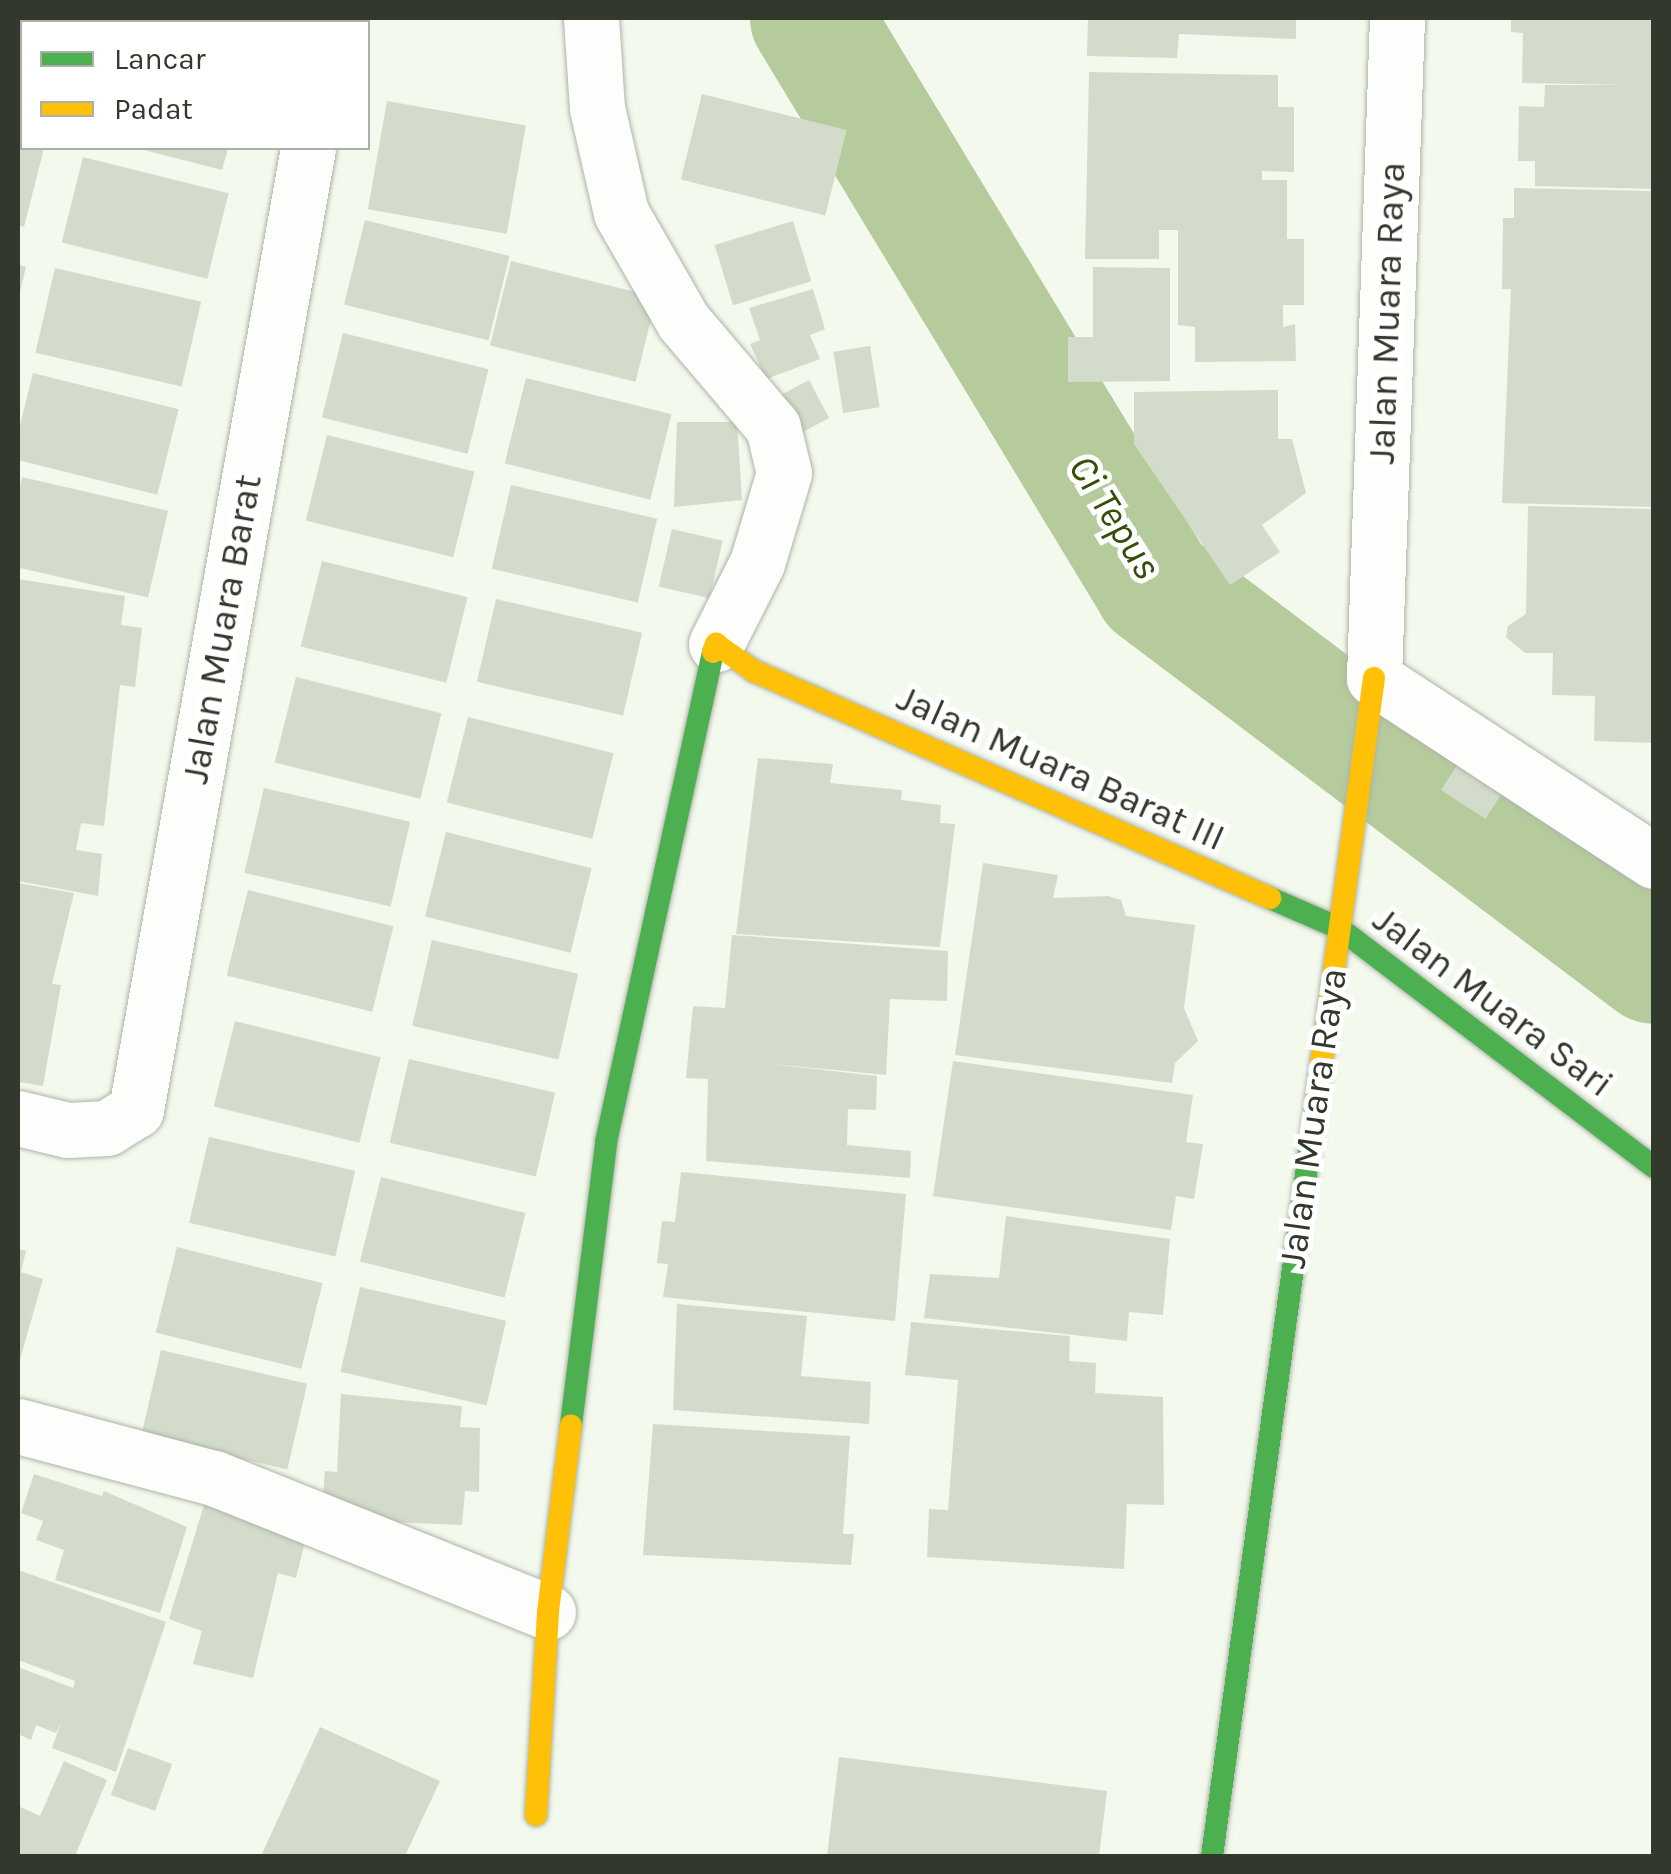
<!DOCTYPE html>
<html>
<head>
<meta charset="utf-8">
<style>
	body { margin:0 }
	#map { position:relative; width:1671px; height:1874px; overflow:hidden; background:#f3f9ed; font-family:Karla,sans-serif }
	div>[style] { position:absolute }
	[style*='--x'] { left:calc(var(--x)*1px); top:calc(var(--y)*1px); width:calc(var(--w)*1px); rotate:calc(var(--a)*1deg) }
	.river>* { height:122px; margin:-61px; padding:0 61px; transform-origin:61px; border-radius:61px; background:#b5cb9c }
	.building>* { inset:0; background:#d3dcca; transform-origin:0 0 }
	.roads { filter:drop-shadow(0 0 2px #aeb4a8) drop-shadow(0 0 2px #aeb4a8) }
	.street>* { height:55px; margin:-27.5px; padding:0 27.5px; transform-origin:27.5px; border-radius:27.5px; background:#fdfefc }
	.fast>* { height:22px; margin:-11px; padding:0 11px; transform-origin:11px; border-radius:11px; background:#4caf50 }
	.slow>* { height:22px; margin:-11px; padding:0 11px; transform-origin:11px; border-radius:11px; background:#ffc107 }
	span { translate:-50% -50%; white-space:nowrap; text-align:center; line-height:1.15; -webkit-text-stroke:10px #fff; paint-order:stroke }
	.street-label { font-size:38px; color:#32382b }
	.water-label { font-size:40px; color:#354e0a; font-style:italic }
	.frame { position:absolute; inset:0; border:20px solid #32382b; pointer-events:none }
	.legend { position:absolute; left:20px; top:20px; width:350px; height:130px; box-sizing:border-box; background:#fff; border:2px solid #adafaa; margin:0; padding:12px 18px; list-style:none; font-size:30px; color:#32382b }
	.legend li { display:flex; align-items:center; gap:20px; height:50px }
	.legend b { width:50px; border:2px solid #adafaa }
</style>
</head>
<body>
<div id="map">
	<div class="river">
		<i style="--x:811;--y:18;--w:664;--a:58.8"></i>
		<i style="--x:1155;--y:586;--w:625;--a:37.07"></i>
	</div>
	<div class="building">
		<i style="clip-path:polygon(100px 18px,253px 18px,251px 22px)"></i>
		<i style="clip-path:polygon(1088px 18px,1296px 18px,1296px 39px,1179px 34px,1177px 58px,1087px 56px)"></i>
		<i style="clip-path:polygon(1511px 18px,1654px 18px,1654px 189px,1535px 186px,1535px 161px,1518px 161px,1519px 106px,1544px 107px,1545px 85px,1627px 85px,1522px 83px,1523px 33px,1511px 32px)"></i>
		<i style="left:18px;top:30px;width:4px;height:90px;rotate:14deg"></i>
		<i style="clip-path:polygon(1089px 72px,1278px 75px,1278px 107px,1294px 107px,1294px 172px,1262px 171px,1262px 180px,1287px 180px,1287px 239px,1304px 239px,1304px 305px,1283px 305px,1283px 327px,1295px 324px,1296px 361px,1195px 362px,1195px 327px,1178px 325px,1178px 230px,1159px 230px,1159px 259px,1085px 259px)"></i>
		<i style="left:702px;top:94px;width:149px;height:88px;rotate:14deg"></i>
		<i style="left:387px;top:101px;width:141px;height:110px;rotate:10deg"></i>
		<i style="clip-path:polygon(18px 136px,22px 148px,44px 148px,24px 227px,18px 225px)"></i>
		<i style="clip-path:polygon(136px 148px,228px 148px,222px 170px)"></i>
		<i style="left:83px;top:157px;width:150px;height:88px;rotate:14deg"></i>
		<i style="clip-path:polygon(1514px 188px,1654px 191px,1654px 507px,1502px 503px,1511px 289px,1502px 289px,1503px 218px,1514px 218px)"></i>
		<i style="left:365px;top:220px;width:149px;height:87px;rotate:14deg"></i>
		<i style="left:793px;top:221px;width:63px;height:82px;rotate:73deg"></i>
		<i style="left:511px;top:261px;width:150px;height:87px;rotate:14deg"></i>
		<i style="clip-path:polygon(18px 264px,26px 267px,19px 297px,18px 297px)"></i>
		<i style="clip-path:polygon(1093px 267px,1170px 268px,1170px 381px,1068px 382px,1068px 337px,1093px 337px)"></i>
		<i style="left:55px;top:268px;width:150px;height:87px;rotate:13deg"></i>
		<i style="clip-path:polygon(813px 289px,825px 329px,810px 335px,820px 359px,766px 379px,750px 344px,760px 340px,749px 308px)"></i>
		<i style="left:343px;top:333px;width:150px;height:87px;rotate:14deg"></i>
		<i style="left:870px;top:346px;width:62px;height:37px;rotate:81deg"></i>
		<i style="left:33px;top:373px;width:150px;height:88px;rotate:14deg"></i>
		<i style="left:526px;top:378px;width:150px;height:88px;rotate:14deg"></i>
		<i style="left:809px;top:380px;width:43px;height:33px;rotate:62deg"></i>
		<i style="clip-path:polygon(1278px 390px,1278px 439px,1292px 439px,1306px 493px,1262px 525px,1280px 552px,1230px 585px,1134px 444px,1134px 392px)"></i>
		<i style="clip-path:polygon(677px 422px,737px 422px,742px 500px,674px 507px)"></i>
		<i style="left:327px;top:435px;width:152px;height:88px;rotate:14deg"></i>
		<i style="left:22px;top:477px;width:150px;height:89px;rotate:13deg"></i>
		<i style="left:511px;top:485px;width:150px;height:86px;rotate:13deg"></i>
		<i style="clip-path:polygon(1528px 506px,1654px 509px,1654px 743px,1594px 741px,1595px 696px,1552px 695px,1553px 653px,1525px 653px,1506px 637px,1508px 626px,1526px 614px)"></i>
		<i style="left:672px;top:529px;width:52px;height:59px;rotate:13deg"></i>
		<i style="left:322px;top:561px;width:150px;height:88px;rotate:14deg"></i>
		<i style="clip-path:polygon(18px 579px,125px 596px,121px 625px,142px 628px,135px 687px,120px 685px,104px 826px,81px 823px,76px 850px,102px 854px,98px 896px,18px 881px)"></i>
		<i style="left:496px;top:599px;width:150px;height:85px;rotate:13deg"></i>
		<i style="left:296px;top:677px;width:150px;height:88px;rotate:14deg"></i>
		<i style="left:468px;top:717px;width:150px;height:88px;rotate:14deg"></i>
		<i style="left:1465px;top:753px;width:53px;height:44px;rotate:33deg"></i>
		<i style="clip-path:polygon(758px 758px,833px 764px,830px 783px,902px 790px,901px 800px,941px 805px,940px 823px,955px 824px,940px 947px,736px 934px)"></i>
		<i style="left:264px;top:788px;width:150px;height:87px;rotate:13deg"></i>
		<i style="left:446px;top:832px;width:150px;height:87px;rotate:14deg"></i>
		<i style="clip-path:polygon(983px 863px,1058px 875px,1053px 898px,1108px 896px,1121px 900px,1126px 916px,1195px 925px,1184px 1008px,1198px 1041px,1175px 1063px,1172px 1083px,955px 1055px)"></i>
		<i style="clip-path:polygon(18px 883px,74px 893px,52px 984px,61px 985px,43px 1086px,18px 1082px)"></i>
		<i style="left:248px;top:890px;width:150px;height:88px;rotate:14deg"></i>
		<i style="clip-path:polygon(732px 935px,948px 951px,947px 1001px,890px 999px,886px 1075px,762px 1063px,877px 1076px,876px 1110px,848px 1109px,847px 1145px,911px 1151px,910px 1178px,706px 1161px,708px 1079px,686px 1078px,693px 1006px,725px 1008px)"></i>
		<i style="left:432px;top:940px;width:150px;height:88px;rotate:13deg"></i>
		<i style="left:235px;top:1021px;width:150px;height:88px;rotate:14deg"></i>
		<i style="left:409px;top:1059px;width:150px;height:86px;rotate:13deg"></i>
		<i style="clip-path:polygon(953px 1061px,1193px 1095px,1186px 1142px,1203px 1144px,1194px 1199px,1176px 1196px,1171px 1230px,933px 1196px)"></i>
		<i style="left:209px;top:1137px;width:150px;height:88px;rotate:13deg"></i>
		<i style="clip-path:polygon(681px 1172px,906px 1194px,895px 1321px,663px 1297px,668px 1264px,657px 1263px,662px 1221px,675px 1222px)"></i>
		<i style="left:381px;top:1177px;width:149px;height:87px;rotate:14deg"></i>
		<i style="clip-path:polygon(1006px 1216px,1170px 1239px,1163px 1315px,1129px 1312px,1127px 1341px,924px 1318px,930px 1274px,999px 1278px)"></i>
		<i style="left:177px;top:1247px;width:150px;height:88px;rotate:14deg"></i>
		<i style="clip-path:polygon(18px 1249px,26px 1251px,21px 1272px,43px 1279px,19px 1363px)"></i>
		<i style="left:360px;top:1287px;width:150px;height:87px;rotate:13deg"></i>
		<i style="clip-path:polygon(677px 1304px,807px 1316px,801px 1376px,871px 1382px,869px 1424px,673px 1410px)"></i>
		<i style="clip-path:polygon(911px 1322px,1070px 1336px,1069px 1361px,1096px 1363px,1095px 1393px,1163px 1397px,1164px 1505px,1127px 1504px,1124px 1569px,927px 1557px,929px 1509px,948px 1510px,958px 1380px,905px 1375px)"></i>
		<i style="left:161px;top:1350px;width:150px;height:88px;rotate:13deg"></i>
		<i style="clip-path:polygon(341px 1394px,462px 1406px,460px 1427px,480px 1428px,479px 1492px,465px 1491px,462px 1525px,321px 1519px,325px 1471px,337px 1472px)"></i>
		<i style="clip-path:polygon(653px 1424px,850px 1436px,843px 1534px,854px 1534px,851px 1565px,643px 1555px)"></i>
		<i style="clip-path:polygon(34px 1474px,102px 1496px,104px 1491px,187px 1527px,160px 1613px,55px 1580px,64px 1550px,36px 1540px,43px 1521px,21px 1513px)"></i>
		<i style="clip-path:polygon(204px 1505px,305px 1542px,296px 1578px,278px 1573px,253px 1678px,193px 1664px,202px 1631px,169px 1619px)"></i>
		<i style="clip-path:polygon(18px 1570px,166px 1622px,116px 1772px,52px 1748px,62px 1720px,56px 1733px,36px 1725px,31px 1740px,18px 1734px,18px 1667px,73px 1688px,75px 1681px,18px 1660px)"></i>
		<i style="clip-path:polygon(320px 1727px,440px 1781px,405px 1856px,261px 1856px)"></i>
		<i style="left:128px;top:1748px;width:47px;height:50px;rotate:20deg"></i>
		<i style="clip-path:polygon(839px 1757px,1107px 1791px,1099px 1856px,827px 1856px)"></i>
		<i style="clip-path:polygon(64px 1761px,107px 1780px,75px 1856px,18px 1856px,18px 1806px,40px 1816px)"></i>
	</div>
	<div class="roads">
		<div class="street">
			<i style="--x:591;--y:18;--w:90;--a:86.2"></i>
			<i style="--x:597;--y:108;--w:108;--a:77.1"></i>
			<i style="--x:621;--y:213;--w:125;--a:60.1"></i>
			<i style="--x:683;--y:321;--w:139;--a:49.7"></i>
			<i style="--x:773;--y:427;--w:47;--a:76.6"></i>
			<i style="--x:784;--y:473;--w:94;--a:106.7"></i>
			<i style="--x:757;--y:563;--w:91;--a:116.8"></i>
			<i style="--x:1397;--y:18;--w:660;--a:92"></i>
			<i style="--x:1374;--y:678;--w:334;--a:33.2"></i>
			<i style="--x:330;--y:22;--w:4;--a:-76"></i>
			<i style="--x:18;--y:1118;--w:51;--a:13.5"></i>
			<i style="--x:68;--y:1130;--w:39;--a:-3"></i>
			<i style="--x:107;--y:1128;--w:34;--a:-32"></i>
			<i style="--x:136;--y:1110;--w:977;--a:-79.86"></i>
			<i style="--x:18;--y:1426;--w:203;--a:14.9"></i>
			<i style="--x:214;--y:1478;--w:360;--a:21.9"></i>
		</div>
		<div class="fast">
			<i style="--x:1270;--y:898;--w:75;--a:23.5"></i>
			<i style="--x:1339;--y:928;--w:395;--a:37.2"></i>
			<i style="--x:571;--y:1425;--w:285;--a:-82.9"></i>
			<i style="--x:606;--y:1142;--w:502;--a:-77.68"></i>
			<i style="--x:1212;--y:1856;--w:769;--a:-82.15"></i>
		</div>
		<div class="slow">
			<i style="--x:713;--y:652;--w:9;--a:-69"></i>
			<i style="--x:716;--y:644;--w:47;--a:35.4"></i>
			<i style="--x:754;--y:671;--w:564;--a:23.75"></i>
			<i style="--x:1317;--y:1094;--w:420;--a:-82.2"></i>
			<i style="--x:536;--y:1815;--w:203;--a:-86.6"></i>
			<i style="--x:548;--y:1612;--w:188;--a:-83"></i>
		</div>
	</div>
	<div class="street-label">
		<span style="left:1387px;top:313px;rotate:-88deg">Jalan Muara Raya</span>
		<span style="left:222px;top:629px;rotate:-80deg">Jalan Muara Barat</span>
		<span style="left:1061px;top:768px;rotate:24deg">Jalan Muara Barat III</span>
		<span style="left:1493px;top:1002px;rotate:37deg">Jalan Muara Sari</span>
		<span style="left:1313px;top:1118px;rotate:-82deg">Jalan Muara Raya</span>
	</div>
	<div class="water-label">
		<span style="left:1115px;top:517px;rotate:58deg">Ci Tepus</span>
	</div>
	<div class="frame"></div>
	<ul class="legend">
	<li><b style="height:12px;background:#4caf50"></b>Lancar</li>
	<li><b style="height:12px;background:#ffc107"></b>Padat</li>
	</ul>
</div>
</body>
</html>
